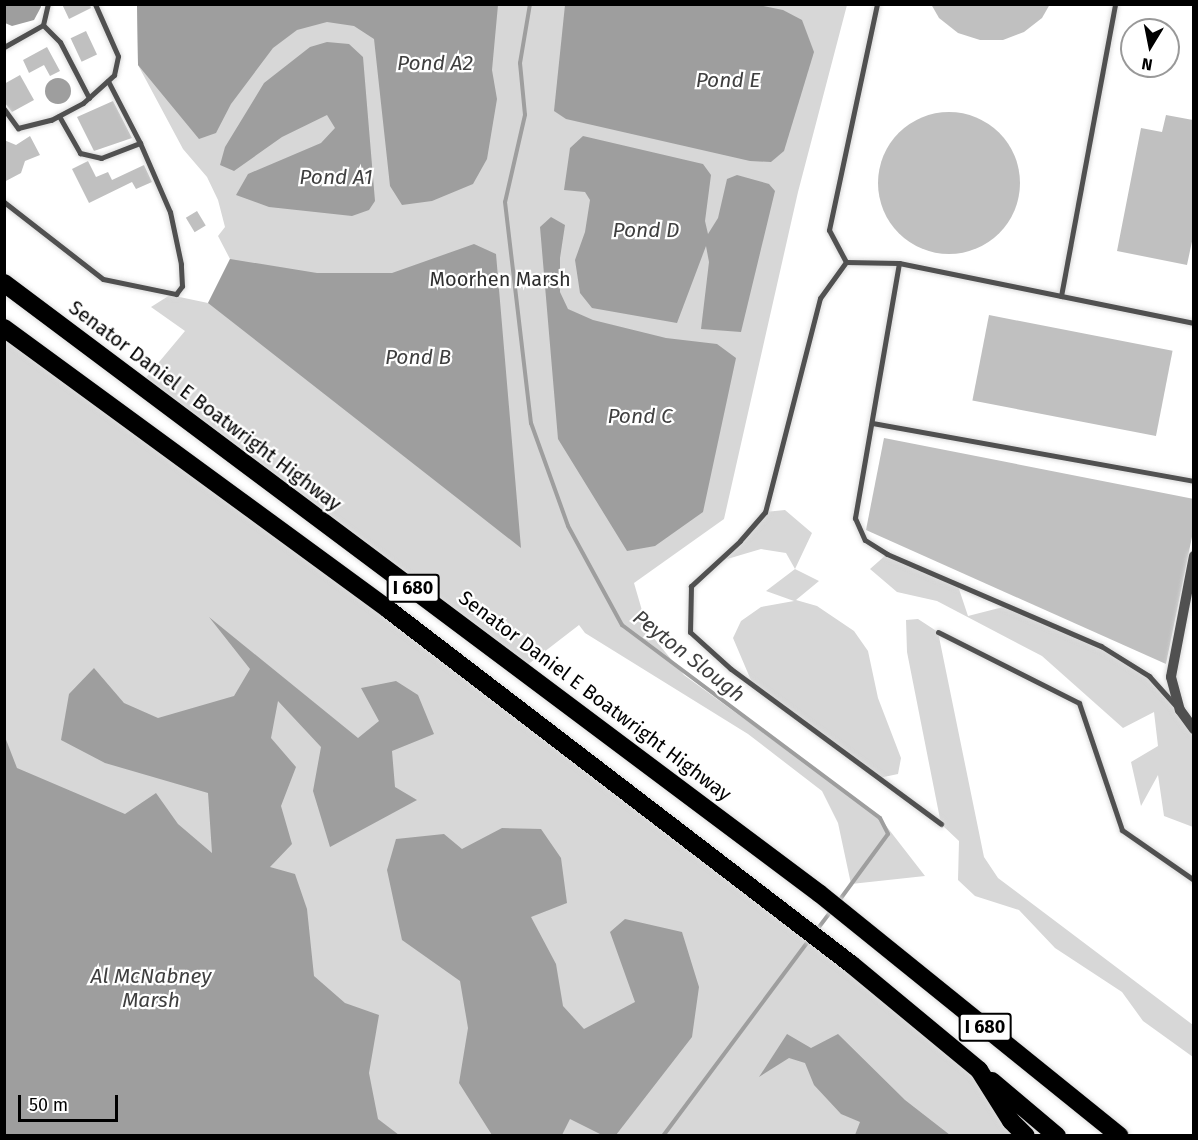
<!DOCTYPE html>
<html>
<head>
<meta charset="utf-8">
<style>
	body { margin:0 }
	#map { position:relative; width:1198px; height:1140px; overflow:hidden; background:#fff; font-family:"Fira Sans",sans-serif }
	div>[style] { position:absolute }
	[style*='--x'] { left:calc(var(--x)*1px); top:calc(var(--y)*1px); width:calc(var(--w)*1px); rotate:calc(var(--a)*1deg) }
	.green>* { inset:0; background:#d7d7d7 }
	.water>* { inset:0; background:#9e9e9e }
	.round { border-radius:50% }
	.stream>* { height:4px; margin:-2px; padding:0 2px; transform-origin:2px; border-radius:2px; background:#9e9e9e }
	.building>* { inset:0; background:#c0c0c0; transform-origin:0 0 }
	.roads { filter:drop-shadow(0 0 2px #dbdbdb) drop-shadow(0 0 2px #dbdbdb) }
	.lane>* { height:5px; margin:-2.5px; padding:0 2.5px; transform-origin:2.5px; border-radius:2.5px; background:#505050 }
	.street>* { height:10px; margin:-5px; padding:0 5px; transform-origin:5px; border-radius:5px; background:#505050 }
	.highway>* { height:18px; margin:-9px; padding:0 9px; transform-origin:9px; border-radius:9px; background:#000 }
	span { translate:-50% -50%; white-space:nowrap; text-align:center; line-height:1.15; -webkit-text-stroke:4.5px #fff; paint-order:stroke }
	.shield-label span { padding:2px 4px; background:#fff; border:2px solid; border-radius:4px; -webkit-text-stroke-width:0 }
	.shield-label { font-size:18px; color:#000; font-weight:700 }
	.park-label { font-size:20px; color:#2e2e2e }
	.street-label { font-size:20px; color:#000 }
	.water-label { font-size:21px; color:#3f3f3f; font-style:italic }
	.frame { position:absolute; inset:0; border:6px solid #000; pointer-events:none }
	.north { position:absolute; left:1120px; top:18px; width:60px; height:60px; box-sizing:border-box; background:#fff; border:2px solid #999; border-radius:50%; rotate:190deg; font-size:16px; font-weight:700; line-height:24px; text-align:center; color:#000 }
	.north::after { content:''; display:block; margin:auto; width:21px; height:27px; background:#000; clip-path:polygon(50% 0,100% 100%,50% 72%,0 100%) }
	.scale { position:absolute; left:18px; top:1095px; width:100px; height:27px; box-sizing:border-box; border:3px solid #000; border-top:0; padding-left:8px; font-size:18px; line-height:21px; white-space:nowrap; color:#000; -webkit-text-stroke:4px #fff; paint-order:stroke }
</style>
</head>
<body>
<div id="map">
	<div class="green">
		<i style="clip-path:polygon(137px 5px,847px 5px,798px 192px,724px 519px,634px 583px,648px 631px,684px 675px,880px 818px,925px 876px,851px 884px,838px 823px,822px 791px,748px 734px,585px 633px,579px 625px,522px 669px,139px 386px,185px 331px,151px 307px,170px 295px,208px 303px,230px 259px,218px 236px,225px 227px,218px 200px,207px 177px,183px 149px,138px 65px)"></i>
		<i style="clip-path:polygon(5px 328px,979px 1070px,1026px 1135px,5px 1136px)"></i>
		<i style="clip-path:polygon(785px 510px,812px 533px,795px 569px,819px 581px,796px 600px,817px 606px,854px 631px,868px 651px,878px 698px,901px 758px,898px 774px,879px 778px,753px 685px,733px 638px,741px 621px,761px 607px,794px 601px,766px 591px,795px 569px,786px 553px,761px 549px,717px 562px,765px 512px)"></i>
		<i style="clip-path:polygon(887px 554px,957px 583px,968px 616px,1011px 605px,1072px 631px,1149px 676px,1193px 729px,1193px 827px,1164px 816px,1158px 775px,1141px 806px,1131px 762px,1158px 746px,1154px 712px,1123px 728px,1042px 656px,937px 601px,897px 592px,870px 569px)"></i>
		<i style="clip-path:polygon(918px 619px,938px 632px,984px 857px,998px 878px,1193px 1025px,1193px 1057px,1143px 1021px,1122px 992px,1055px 948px,1019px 910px,975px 896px,958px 880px,959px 841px,941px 824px,907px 652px,906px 620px)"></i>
	</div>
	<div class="water">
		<i style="clip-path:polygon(4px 5px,41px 5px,41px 7px,34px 20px,12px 26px,5px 23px)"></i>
		<i style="clip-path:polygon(137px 5px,498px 5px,492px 70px,497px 99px,487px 159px,473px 184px,432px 201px,402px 205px,390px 186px,374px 39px,354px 26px,327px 22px,297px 30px,273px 48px,231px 104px,216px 133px,199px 139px,138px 65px)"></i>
		<i style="clip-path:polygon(565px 5px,758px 5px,783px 10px,802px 20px,814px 52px,784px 151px,771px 162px,750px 161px,566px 119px,554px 111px)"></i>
		<i style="clip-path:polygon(327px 42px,349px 44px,363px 57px,375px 201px,369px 210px,352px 216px,269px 207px,236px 195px,248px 174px,321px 143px,335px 128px,327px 115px,282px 137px,234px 171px,220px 165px,225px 147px,264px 83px,310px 47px)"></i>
		<i class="round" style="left:45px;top:78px;width:26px;height:26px"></i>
		<i style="clip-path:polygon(583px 136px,703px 164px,711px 175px,705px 221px,708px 234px,718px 218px,727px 179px,737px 175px,769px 184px,775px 191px,741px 332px,701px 329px,709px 262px,706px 246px,677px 323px,592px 308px,580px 293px,575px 260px,585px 232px,590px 200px,585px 192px,564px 190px,570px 148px)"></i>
		<i style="clip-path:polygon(551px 217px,565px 225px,560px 258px,560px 292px,568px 309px,593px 320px,666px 338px,717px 344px,736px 358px,703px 512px,655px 546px,627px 551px,558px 439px,540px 227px)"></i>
		<i style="clip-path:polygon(474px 244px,496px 254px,521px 548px,208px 303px,230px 259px,317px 273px,392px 273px)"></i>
		<i style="clip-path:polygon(209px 617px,358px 738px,379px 721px,361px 688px,396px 681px,418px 695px,434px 734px,392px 751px,395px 787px,417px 800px,330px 847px,313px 791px,321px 747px,278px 701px,271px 738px,296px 767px,281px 806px,292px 844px,270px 867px,295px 874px,307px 909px,314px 976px,345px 1003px,379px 1015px,369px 1073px,378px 1119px,399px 1135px,5px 1135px,5px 737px,17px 768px,125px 814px,156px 793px,178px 824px,212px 853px,208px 793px,105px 763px,61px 740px,69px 694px,94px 668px,124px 703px,158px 718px,234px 696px,250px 669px)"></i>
		<i style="clip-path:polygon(502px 828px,541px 829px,561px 858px,567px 903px,531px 917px,556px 964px,563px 1006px,584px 1029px,635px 1002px,610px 932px,625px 919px,682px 932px,699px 987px,692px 1037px,616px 1135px,602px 1135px,570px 1119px,562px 1135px,492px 1135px,459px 1083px,468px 1028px,460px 981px,402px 940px,387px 870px,396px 839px,444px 834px,462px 849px)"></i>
		<i style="clip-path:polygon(787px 1034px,811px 1048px,838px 1034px,905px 1100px,950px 1135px,855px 1135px,860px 1122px,841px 1114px,814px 1085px,805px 1063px,789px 1058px,759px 1077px)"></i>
	</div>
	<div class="stream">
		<i style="--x:530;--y:4;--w:60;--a:99.6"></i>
		<i style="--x:520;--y:63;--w:52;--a:84.5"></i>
		<i style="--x:525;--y:115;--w:89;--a:102.9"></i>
		<i style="--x:505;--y:202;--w:223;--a:83.3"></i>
		<i style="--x:531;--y:423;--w:109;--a:70.2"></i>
		<i style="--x:568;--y:526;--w:113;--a:61.4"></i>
		<i style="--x:622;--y:625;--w:322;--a:36.8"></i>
		<i style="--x:880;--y:818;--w:18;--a:63"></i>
		<i style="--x:888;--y:834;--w:84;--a:126.3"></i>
		<i style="--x:816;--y:931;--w:26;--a:-53"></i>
		<i style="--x:663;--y:1136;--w:246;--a:-53.3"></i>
	</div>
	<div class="building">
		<i style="clip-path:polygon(62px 4px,90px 4px,91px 8px,69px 19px)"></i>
		<i style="clip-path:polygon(931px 4px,1050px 4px,1042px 18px,1024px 32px,1003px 40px,980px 40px,958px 33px,939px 18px)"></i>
		<i style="left:86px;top:31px;width:26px;height:17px;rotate:65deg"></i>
		<i style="clip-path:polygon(47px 47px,60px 71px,50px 76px,44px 65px,29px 73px,23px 60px)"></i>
		<i style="clip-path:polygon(20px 75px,34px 100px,12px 112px,4px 102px,4px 84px)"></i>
		<i style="clip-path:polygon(113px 101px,132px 138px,94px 151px,77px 117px)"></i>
		<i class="round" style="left:878px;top:112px;width:142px;height:142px"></i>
		<i style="clip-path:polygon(1166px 115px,1193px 120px,1194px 232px,1187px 265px,1117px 251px,1141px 128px,1162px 132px)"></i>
		<i style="clip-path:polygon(30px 136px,40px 155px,25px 161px,21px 173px,4px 182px,4px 140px,16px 145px)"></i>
		<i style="clip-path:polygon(88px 161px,96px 177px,108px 172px,112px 180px,144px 165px,152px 182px,136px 189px,132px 182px,89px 203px,72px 169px)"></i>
		<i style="left:197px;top:211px;width:17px;height:13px;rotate:59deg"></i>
		<i style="left:989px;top:315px;width:187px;height:87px;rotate:11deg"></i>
		<i style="clip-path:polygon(884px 438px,1194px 499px,1194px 527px,1166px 664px,866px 530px)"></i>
	</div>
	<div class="roads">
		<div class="lane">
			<i style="--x:877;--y:4;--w:231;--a:102"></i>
			<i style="--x:829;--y:230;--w:36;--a:62"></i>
			<i style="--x:846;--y:262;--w:53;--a:1.1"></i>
			<i style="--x:899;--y:263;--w:301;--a:11.5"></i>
			<i style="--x:43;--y:25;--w:24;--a:45"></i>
			<i style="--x:60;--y:42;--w:63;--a:62.6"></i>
			<i style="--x:4;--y:47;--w:45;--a:-29.4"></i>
			<i style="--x:43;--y:25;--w:22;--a:-77"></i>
			<i style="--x:4;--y:109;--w:24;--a:54"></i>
			<i style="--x:18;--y:128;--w:34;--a:-14"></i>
			<i style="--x:51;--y:120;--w:36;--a:-28"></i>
			<i style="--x:83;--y:103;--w:42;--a:-42.1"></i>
			<i style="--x:114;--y:75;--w:19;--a:-78"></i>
			<i style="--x:118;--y:56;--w:57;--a:-113.9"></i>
			<i style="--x:59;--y:116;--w:43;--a:60.4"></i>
			<i style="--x:80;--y:153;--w:22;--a:13"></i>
			<i style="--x:101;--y:158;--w:42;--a:-21"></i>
			<i style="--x:140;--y:143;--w:70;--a:-117.3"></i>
			<i style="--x:4;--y:202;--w:125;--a:37.9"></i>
			<i style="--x:103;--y:279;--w:75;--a:11.6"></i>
			<i style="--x:176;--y:294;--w:10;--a:-53"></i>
			<i style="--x:182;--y:286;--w:22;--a:-93"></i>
			<i style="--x:181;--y:264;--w:53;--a:-101.9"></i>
			<i style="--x:170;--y:212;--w:75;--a:-113.5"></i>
			<i style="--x:846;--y:262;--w:44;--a:125.8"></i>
			<i style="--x:820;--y:298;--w:221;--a:104.4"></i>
			<i style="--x:765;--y:512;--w:38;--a:131"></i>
			<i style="--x:740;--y:541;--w:67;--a:137.4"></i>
			<i style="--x:691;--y:586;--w:46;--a:91.2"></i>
			<i style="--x:690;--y:632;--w:55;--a:42.1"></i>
			<i style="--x:731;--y:669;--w:261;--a:36.4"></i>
			<i style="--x:899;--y:263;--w:259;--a:99.8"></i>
			<i style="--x:855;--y:518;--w:24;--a:66"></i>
			<i style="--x:865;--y:540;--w:26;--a:32"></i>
			<i style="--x:887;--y:554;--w:233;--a:23.3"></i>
			<i style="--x:1101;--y:646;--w:57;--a:32"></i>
			<i style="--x:1149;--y:676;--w:39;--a:48"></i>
			<i style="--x:1061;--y:296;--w:297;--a:-79.5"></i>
			<i style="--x:872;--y:423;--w:327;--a:10.2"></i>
			<i style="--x:938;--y:632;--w:158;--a:26.7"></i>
			<i style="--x:1079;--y:703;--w:134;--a:71.3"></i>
			<i style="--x:1122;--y:830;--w:88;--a:34.8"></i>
		</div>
		<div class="street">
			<i style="--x:1194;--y:556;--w:123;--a:100.8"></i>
			<i style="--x:1171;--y:677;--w:34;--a:75"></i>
			<i style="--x:1180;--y:710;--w:24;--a:54"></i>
		</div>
		<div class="highway">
			<i style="--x:4;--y:283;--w:1019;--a:36.82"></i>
			<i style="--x:820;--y:894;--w:385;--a:38.9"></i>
			<i style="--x:4;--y:328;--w:477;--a:36.2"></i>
			<i style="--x:389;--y:610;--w:582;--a:37.46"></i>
			<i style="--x:851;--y:964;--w:166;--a:39.6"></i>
			<i style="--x:979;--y:1070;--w:60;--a:57.9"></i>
			<i style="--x:1011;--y:1121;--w:21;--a:45"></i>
			<i style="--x:992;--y:1081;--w:85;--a:40.2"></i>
		</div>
	</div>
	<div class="shield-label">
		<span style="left:413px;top:588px">I 680</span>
		<span style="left:985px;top:1027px">I 680</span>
	</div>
	<div class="park-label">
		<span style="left:500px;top:279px">Moorhen Marsh</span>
	</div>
	<div class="street-label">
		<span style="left:205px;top:406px;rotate:37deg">Senator Daniel E Boatwright Highway</span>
		<span style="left:595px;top:696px;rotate:37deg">Senator Daniel E Boatwright Highway</span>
	</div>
	<div class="water-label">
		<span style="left:435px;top:63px">Pond A2</span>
		<span style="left:728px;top:80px">Pond E</span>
		<span style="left:336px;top:177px">Pond A1</span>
		<span style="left:646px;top:230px">Pond D</span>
		<span style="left:418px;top:357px">Pond B</span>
		<span style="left:640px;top:416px">Pond C</span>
		<span style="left:689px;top:656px;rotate:38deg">Peyton Slough</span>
		<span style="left:151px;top:988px">Al McNabney<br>Marsh</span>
	</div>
	<div class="frame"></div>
	<div class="north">N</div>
	<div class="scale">50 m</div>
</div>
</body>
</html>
